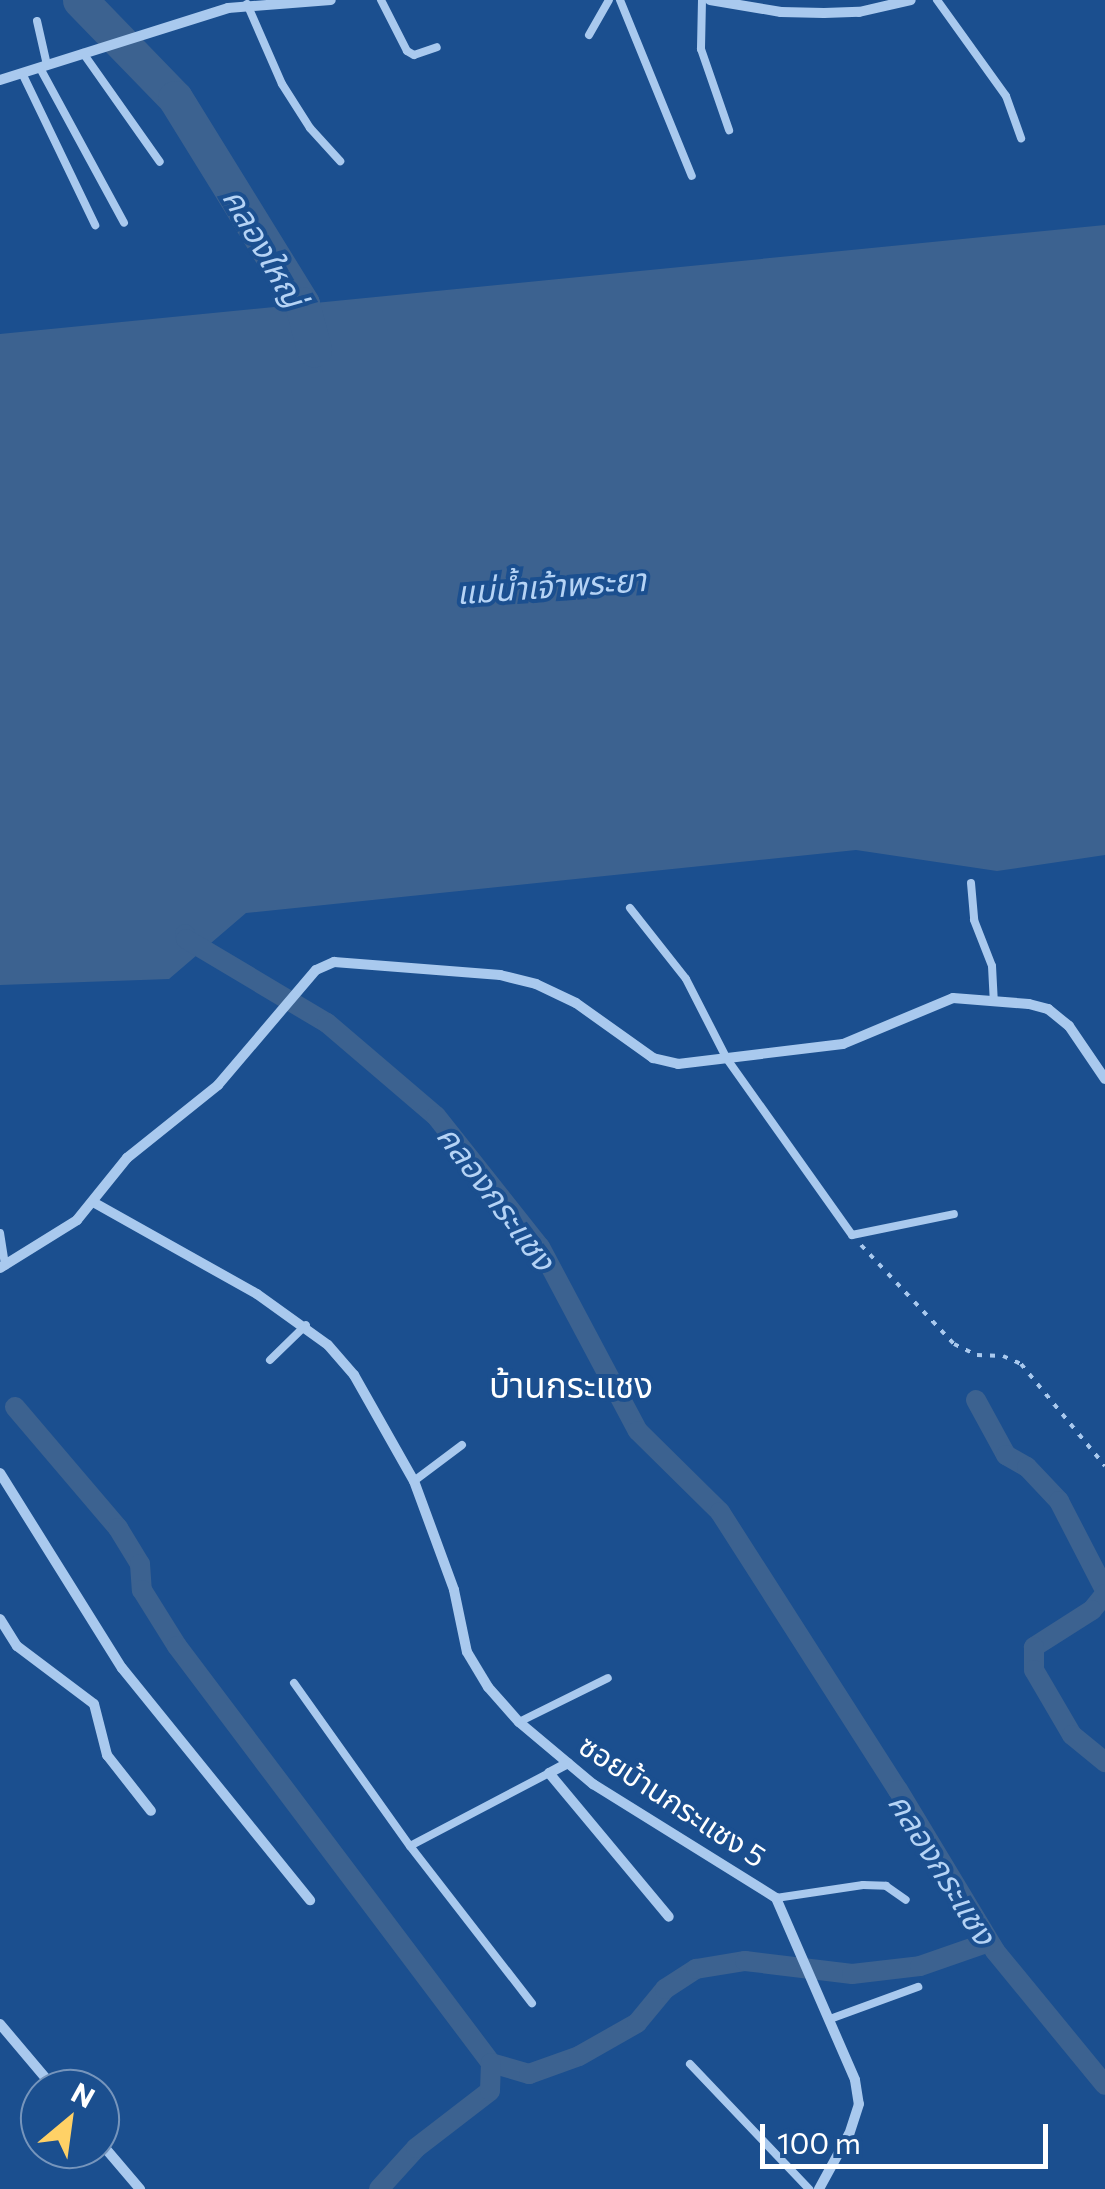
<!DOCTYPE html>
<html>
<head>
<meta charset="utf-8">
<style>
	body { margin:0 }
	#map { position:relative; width:1105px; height:2189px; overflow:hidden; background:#1b4f8f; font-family:Commissioner,"Noto Sans Thai",sans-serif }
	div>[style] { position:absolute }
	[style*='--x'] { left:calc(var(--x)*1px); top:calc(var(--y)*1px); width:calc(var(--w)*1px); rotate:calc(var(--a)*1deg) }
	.water>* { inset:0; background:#3c6290 }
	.canal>* { height:20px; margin:-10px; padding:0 10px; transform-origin:10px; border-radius:10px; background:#3c6290 }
	.river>* { height:35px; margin:-17.5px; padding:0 17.5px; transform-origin:17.5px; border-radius:17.5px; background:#3c6290 }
	.path>* { height:4px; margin-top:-2px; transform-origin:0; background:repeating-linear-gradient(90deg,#a9c9ee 0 5px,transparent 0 13px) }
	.service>* { height:8px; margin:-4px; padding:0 4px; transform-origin:4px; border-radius:4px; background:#a9c9ee }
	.minor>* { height:10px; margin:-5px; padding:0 5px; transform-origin:5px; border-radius:5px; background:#a9c9ee }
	span { translate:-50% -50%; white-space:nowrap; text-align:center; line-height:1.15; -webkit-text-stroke:8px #1b4f8f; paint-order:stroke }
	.street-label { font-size:30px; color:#fff }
	.water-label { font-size:32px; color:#b5d3f5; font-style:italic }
	.quarter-label { font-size:35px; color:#fff }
	.north { position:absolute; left:20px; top:2069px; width:100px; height:100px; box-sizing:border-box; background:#1b4f8f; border:2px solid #7695bc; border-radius:50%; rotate:29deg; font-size:28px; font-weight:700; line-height:40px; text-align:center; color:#fff }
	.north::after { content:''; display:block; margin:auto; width:35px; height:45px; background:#ffd166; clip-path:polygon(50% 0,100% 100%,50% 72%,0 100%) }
	.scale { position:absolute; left:760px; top:2124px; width:288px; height:45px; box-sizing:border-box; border:5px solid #fff; border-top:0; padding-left:12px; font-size:30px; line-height:35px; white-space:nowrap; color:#fff; -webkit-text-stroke:8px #1b4f8f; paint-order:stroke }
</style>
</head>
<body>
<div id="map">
	<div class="water">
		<i style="clip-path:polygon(1105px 225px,1105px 855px,997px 871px,856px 850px,246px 913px,169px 979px,0 985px,0 334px)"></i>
	</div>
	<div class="canal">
		<i style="--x:185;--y:934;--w:5;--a:79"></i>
		<i style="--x:186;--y:939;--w:164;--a:30.8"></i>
		<i style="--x:327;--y:1023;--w:143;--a:40.5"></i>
		<i style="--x:436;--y:1116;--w:167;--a:51.6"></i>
		<i style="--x:540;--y:1247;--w:208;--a:62"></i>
		<i style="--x:638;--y:1431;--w:115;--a:44.6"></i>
		<i style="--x:720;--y:1512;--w:330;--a:57.4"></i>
		<i style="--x:898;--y:1790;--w:188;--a:58.9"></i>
		<i style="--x:995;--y:1951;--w:173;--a:50.6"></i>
		<i style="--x:976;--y:1400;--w:63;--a:61.4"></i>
		<i style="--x:1006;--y:1455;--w:24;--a:30"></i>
		<i style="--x:1027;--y:1467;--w:47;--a:46.7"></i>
		<i style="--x:1059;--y:1501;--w:100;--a:62.7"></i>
		<i style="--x:15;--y:1407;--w:159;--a:49.6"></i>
		<i style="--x:118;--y:1528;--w:42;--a:58.6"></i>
		<i style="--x:140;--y:1564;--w:26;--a:86"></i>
		<i style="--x:142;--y:1590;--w:66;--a:58"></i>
		<i style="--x:177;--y:1646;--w:522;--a:53.02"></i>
		<i style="--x:491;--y:2063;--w:40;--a:16"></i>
		<i style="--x:529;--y:2074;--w:53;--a:-19.8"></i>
		<i style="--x:579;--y:2056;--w:67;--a:-29.6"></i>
		<i style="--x:637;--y:2023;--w:44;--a:-50.5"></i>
		<i style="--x:665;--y:1989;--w:37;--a:-33"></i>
		<i style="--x:696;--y:1969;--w:50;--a:-9.3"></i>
		<i style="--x:745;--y:1961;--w:108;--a:6.9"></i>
		<i style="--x:852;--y:1974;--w:68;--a:-6.7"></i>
		<i style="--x:920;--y:1966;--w:73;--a:-19.2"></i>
		<i style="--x:1105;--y:1594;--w:21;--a:129"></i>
		<i style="--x:1092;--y:1610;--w:69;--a:147.5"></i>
		<i style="--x:1034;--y:1647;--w:23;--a:90"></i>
		<i style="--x:1034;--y:1670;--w:75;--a:59.7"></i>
		<i style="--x:1072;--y:1735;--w:43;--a:39.3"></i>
		<i style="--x:379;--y:2189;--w:55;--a:-47.9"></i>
		<i style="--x:416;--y:2148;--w:93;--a:-37.6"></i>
		<i style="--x:490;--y:2091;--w:28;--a:-88"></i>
	</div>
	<div class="river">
		<i style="--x:80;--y:0;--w:136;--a:45.9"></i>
		<i style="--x:175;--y:98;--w:242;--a:58.3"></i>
		<i style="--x:302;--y:304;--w:47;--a:75.1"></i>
	</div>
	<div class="path">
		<i style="--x:861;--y:1245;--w:136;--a:46.8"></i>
		<i style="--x:954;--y:1344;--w:25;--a:26"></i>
		<i style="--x:977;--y:1355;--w:26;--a:2"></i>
		<i style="--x:1003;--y:1356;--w:20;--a:24"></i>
		<i style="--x:1021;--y:1364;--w:132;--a:50.5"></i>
	</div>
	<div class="service">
		<i style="--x:381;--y:0;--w:57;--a:63"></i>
		<i style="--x:407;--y:51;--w:8;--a:30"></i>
		<i style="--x:414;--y:55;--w:24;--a:-19"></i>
		<i style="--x:620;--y:0;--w:190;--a:67.8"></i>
		<i style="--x:702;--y:0;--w:49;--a:91.2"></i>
		<i style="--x:701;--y:49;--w:86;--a:70.9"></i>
		<i style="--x:937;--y:0;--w:118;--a:54.3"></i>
		<i style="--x:1006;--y:96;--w:45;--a:70.3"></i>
		<i style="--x:247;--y:4;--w:87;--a:66.4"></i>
		<i style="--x:282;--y:84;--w:52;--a:57.5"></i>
		<i style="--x:310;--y:128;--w:45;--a:47.7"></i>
		<i style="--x:37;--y:21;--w:45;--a:77.2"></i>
		<i style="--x:589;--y:35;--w:40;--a:-60.3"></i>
		<i style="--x:83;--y:53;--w:133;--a:54.8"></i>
		<i style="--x:40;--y:68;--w:176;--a:61.5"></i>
		<i style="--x:22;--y:73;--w:169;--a:64.3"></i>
		<i style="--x:971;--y:883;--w:37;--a:85"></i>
		<i style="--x:974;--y:920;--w:49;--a:68.6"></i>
		<i style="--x:992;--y:966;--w:33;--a:87"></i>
		<i style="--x:630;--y:908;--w:90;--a:51.7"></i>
		<i style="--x:686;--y:979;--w:90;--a:62.9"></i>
		<i style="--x:727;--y:1059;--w:216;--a:54.6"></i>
		<i style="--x:852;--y:1235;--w:104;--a:-11.6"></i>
		<i style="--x:0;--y:1233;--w:33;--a:81"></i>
		<i style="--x:270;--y:1360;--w:50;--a:-44.2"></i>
		<i style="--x:414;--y:1481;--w:60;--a:-36.9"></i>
		<i style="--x:294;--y:1683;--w:200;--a:54.6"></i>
		<i style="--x:410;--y:1846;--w:199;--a:52.2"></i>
		<i style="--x:519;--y:1722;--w:99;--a:-26.3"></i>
		<i style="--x:410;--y:1846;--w:157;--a:-27.7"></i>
		<i style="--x:776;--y:1898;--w:88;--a:-8.5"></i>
		<i style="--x:863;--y:1885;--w:23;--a:2"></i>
		<i style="--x:886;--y:1886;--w:24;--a:35"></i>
		<i style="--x:830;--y:2019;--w:94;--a:-20"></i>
		<i style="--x:690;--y:2064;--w:173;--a:46.4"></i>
	</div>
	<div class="minor">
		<i style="--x:710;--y:0;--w:72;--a:9.6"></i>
		<i style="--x:781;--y:12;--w:43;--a:1.3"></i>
		<i style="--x:824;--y:13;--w:35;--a:-2"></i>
		<i style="--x:859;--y:12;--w:53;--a:-13"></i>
		<i style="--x:0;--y:80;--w:239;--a:-17.5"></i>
		<i style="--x:228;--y:8;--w:103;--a:-4.4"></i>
		<i style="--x:93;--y:1202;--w:188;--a:29.3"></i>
		<i style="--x:257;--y:1294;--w:87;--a:35.7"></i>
		<i style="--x:328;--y:1345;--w:40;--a:49"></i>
		<i style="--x:354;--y:1375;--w:122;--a:60.5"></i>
		<i style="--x:414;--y:1481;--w:116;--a:69.8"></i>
		<i style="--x:454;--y:1590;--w:63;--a:78.2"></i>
		<i style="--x:467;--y:1652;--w:41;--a:59"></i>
		<i style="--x:488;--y:1687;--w:47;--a:48.5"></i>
		<i style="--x:519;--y:1722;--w:97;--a:40"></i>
		<i style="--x:593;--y:1784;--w:216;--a:31.9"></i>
		<i style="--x:776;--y:1898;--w:198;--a:66.5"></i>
		<i style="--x:855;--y:2080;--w:24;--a:81"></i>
		<i style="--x:859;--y:2104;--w:32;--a:108"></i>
		<i style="--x:849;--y:2134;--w:63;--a:118.6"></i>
		<i style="--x:0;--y:1268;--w:91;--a:-31.9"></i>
		<i style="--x:77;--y:1220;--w:80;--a:-51.1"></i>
		<i style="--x:127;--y:1158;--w:117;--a:-38.7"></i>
		<i style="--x:218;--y:1085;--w:151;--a:-49.6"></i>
		<i style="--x:316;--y:970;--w:20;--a:-24"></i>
		<i style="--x:334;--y:962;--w:167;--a:4.5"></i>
		<i style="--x:500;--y:975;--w:37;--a:14"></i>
		<i style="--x:536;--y:984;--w:44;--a:25.4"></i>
		<i style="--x:576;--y:1003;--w:95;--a:35.5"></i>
		<i style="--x:653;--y:1058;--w:26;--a:13"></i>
		<i style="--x:678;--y:1064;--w:166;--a:-6.9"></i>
		<i style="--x:843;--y:1044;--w:119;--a:-22.7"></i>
		<i style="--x:953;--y:998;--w:76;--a:4.5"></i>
		<i style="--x:1029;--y:1004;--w:20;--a:15"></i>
		<i style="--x:1048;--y:1009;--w:27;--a:39"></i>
		<i style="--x:1069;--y:1026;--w:64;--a:55.8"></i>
		<i style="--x:0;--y:1473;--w:230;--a:58"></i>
		<i style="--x:122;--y:1668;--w:299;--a:51"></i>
		<i style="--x:0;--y:1619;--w:32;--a:58"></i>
		<i style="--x:17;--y:1646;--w:96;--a:37"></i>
		<i style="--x:94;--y:1704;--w:53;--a:75.7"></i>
		<i style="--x:107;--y:1755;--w:71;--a:51.8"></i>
		<i style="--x:568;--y:1763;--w:21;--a:152"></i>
		<i style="--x:549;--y:1773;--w:187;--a:50.2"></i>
		<i style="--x:0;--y:2024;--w:85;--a:49.8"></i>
		<i style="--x:100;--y:2142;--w:62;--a:49.6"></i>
	</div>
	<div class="street-label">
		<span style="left:673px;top:1800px;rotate:33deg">ซอยบ้านกระแชง 5</span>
	</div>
	<div class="water-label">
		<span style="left:265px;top:247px;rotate:60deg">คลองใหญ่</span>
		<span style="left:551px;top:585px;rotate:-4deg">แม่น้ำเจ้าพระยา</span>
		<span style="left:497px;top:1197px;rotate:53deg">คลองกระแชง</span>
		<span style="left:943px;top:1868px;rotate:58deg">คลองกระแชง</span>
	</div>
	<div class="quarter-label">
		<span style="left:571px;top:1384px">บ้านกระแชง</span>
	</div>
	<div class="north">N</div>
	<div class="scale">100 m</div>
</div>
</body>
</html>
